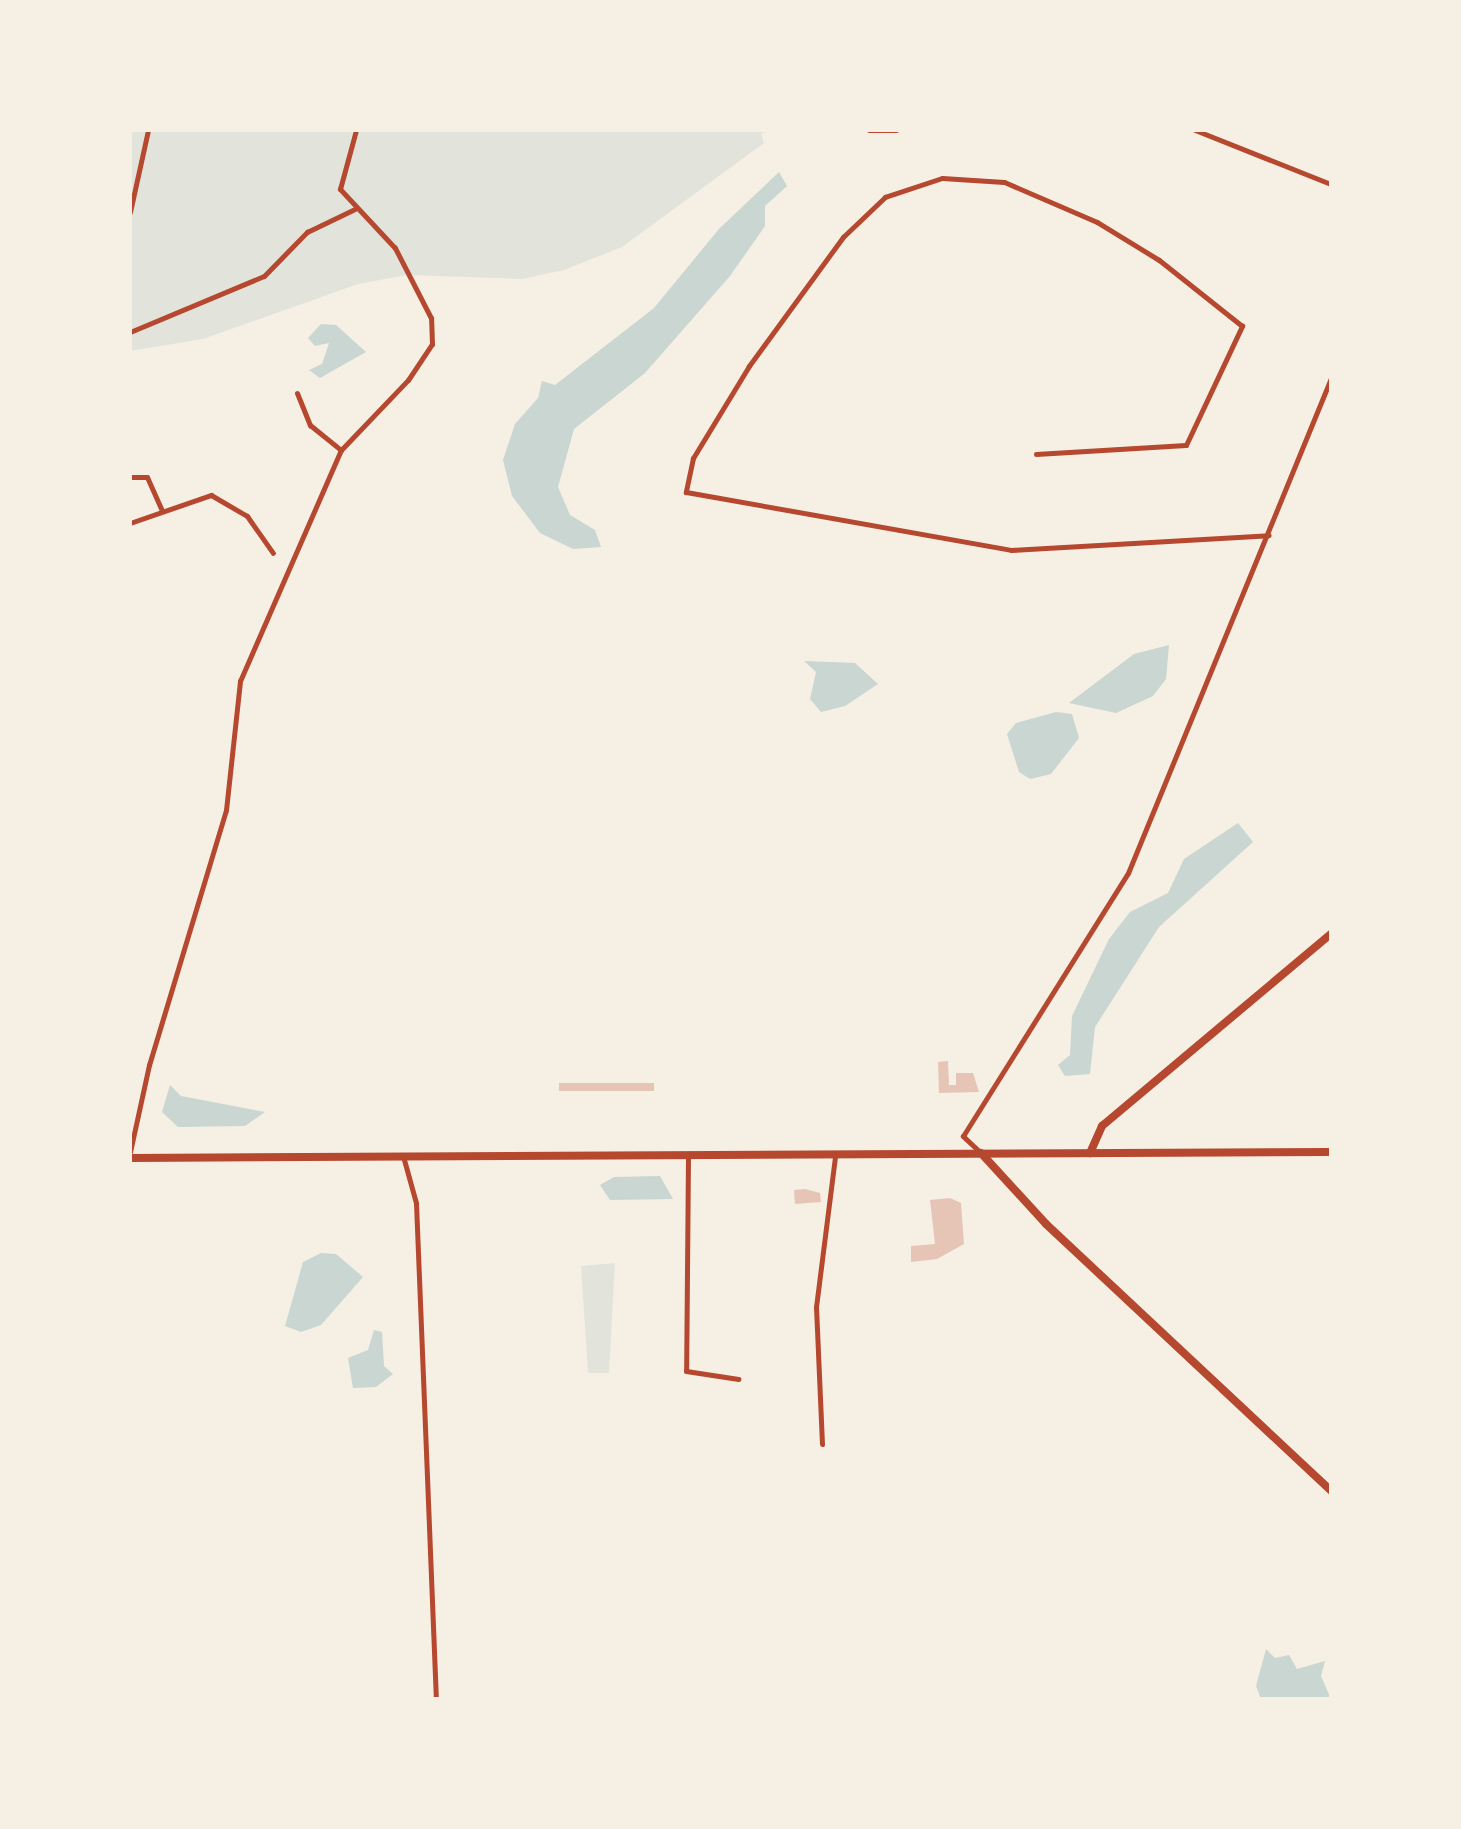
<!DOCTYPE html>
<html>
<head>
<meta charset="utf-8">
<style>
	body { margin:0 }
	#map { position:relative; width:1461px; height:1829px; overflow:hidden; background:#f6efe4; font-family:"Libre Baskerville",serif }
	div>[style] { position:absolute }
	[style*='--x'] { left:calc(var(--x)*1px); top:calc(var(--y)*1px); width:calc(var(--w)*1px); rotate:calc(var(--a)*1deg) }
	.green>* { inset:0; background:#e2e4dc }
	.water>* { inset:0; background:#c9d6d2 }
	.building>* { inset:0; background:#e6c5b7; transform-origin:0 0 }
	.minor>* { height:5px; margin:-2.5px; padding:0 2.5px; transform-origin:2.5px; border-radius:2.5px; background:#b5482f }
	.secondary>* { height:8px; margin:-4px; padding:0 4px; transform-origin:4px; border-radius:4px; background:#b5482f }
	.primary>* { height:8px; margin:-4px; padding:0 4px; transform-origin:4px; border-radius:4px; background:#b5482f }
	span { translate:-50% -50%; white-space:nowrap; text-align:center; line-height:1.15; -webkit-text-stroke:8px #f6efe4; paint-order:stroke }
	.frame { position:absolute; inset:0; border:132px solid #f6efe4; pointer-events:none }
</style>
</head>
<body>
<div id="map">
	<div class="green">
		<i style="clip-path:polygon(130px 130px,771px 130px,761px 134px,764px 143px,622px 247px,564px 270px,522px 279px,407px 275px,358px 284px,203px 339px,130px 351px)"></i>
		<i style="clip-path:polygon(615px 1263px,609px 1373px,588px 1373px,581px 1266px)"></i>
	</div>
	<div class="water">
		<i style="clip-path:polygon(779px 172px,787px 186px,765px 206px,765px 226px,730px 276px,645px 373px,574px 429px,558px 487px,570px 515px,595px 530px,601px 547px,573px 549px,540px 533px,512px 496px,503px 460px,515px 424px,538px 398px,542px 381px,555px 385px,654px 308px,719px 229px)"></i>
		<i style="clip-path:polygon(321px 324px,336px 325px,366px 352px,320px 378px,309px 370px,322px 364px,329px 343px,315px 346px,308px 338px)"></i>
		<i style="clip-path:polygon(1169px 645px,1166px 679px,1153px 696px,1116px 713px,1069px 703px,1134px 654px)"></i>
		<i style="clip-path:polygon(804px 661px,855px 663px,878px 684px,845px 706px,821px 712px,810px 699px,816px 672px)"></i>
		<i style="clip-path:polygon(1056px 712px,1072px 714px,1079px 738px,1051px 774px,1030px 779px,1019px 772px,1007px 734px,1016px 723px)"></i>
		<i style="clip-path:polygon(1238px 823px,1253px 842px,1159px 927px,1095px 1027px,1090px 1074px,1065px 1076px,1058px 1065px,1070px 1055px,1072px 1016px,1109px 939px,1130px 912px,1168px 893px,1184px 859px)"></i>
		<i style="clip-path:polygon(170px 1085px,181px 1096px,265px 1112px,245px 1126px,178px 1127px,162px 1112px)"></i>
		<i style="clip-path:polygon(660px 1176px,673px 1199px,610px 1200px,600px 1185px,614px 1177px)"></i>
		<i style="clip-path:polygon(321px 1253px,336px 1254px,363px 1277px,321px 1325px,301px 1332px,285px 1326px,303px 1262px)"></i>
		<i style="clip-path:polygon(374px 1330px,382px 1332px,384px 1366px,393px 1374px,376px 1387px,353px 1388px,348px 1358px,368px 1350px)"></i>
		<i style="clip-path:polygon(1266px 1649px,1275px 1658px,1289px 1655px,1297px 1669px,1325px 1661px,1321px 1676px,1331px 1699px,1261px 1699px,1256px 1686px)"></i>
	</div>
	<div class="building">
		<i style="clip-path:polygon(948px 1061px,949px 1085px,956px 1085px,956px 1073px,973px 1073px,979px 1092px,939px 1093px,938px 1062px)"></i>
		<i style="left:559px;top:1083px;width:95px;height:8px"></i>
		<i style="clip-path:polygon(805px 1189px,820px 1193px,821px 1202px,795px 1204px,794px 1190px)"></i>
		<i style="clip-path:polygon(950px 1198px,961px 1203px,964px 1244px,937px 1259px,911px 1262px,911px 1246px,935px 1244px,930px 1200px)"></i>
	</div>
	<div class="minor">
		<i style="--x:869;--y:130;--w:27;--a:0"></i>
		<i style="--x:1195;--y:130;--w:146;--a:21.7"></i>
		<i style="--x:130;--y:212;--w:84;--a:-77.6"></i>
		<i style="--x:130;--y:332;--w:145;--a:-22.7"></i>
		<i style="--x:264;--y:276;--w:62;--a:-45.7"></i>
		<i style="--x:307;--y:232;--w:53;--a:-25.6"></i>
		<i style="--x:297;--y:393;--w:35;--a:68"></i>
		<i style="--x:310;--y:425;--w:40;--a:39"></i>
		<i style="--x:1036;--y:454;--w:150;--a:-3.4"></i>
		<i style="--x:1186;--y:445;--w:132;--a:-64.8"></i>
		<i style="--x:1242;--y:326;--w:106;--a:-141.5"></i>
		<i style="--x:1159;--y:260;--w:73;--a:-148.5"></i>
		<i style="--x:1097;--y:222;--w:101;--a:-156.7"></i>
		<i style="--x:1004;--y:182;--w:62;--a:-176.3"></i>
		<i style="--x:942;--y:178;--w:60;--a:161.6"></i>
		<i style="--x:885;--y:197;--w:58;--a:136.4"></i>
		<i style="--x:843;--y:237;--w:160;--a:126.1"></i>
		<i style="--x:749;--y:366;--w:108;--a:121.3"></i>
		<i style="--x:693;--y:458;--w:35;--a:102"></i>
		<i style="--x:686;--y:492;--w:330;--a:10.1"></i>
		<i style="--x:1011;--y:550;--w:258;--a:-3.3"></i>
		<i style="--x:130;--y:477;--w:17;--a:0"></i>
		<i style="--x:147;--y:477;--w:35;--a:66"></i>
		<i style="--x:130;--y:523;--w:86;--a:-19.1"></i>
		<i style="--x:211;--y:495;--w:42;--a:30.3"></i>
		<i style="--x:247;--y:516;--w:45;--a:54.9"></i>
		<i style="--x:130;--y:1152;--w:89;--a:-77.7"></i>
		<i style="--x:149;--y:1065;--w:266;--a:-73.2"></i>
		<i style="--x:226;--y:810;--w:130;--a:-83.8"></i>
		<i style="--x:240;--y:681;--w:252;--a:-66.4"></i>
		<i style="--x:341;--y:450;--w:97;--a:-46.3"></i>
		<i style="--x:408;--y:380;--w:43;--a:-56.3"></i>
		<i style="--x:432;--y:344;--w:26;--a:-92"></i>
		<i style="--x:431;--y:318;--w:79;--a:-117.2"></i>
		<i style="--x:395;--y:248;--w:81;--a:-133"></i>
		<i style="--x:340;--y:189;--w:61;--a:-74.8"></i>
		<i style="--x:981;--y:1153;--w:25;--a:-137"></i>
		<i style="--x:963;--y:1136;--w:310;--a:-57.9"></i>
		<i style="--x:1128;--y:873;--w:535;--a:-67.7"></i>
		<i style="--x:403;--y:1156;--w:49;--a:74.5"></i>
		<i style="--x:416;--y:1203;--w:496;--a:87.7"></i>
		<i style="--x:688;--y:1157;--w:214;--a:90.5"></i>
		<i style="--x:686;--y:1371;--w:53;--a:8.7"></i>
		<i style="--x:822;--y:1444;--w:137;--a:-92.5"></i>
		<i style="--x:816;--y:1307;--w:152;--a:-82.8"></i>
	</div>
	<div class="secondary">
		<i style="--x:981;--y:1153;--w:96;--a:47.5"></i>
		<i style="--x:1046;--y:1224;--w:391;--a:43.1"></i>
	</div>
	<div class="primary">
		<i style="--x:1090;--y:1153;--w:30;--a:-66"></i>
		<i style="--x:1102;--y:1126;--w:299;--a:-40"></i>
		<i style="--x:130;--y:1158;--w:1201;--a:-0.29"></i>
	</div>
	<div class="frame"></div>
</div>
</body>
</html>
